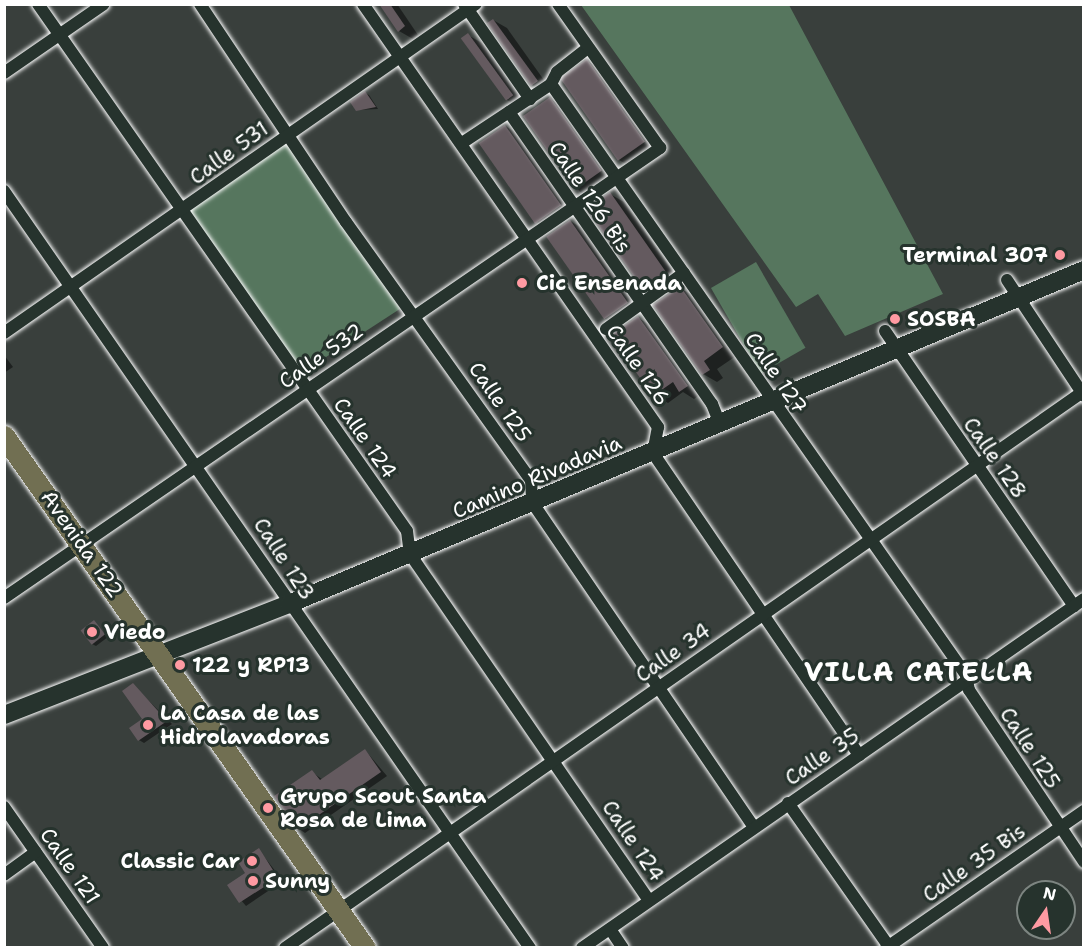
<!DOCTYPE html>
<html>
<head>
<meta charset="utf-8">
<style>
	body { margin:0 }
	#map { position:relative; width:1088px; height:952px; overflow:hidden; background:#393f3c; font-family:"Shantell Sans",sans-serif }
	div>[style] { position:absolute }
	[style*='--x'] { left:calc(var(--x)*1px); top:calc(var(--y)*1px); width:calc(var(--w)*1px); rotate:calc(var(--a)*1deg) }
	.green>* { inset:0; background:#56765e; transform-origin:0 0 }
	.shadow>* { inset:0; background:#0007 }
	.building>* { inset:0; background:#645a5f; transform-origin:0 0 }
	.roads { filter:drop-shadow(0 0 2px #fff) drop-shadow(0 0 2px #fff) }
	.minor>* { height:12px; margin:-6px; padding:0 6px; transform-origin:6px; border-radius:6px; background:#26332d }
	.secondary>* { height:18px; margin:-9px; padding:0 9px; transform-origin:9px; border-radius:9px; background:#26332d }
	.trunk>* { height:21px; margin:-10.5px; padding:0 10.5px; transform-origin:10.5px; border-radius:10.5px; background:#716f52 }
	.dots>* { width:16px; height:16px; translate:-50% -50%; box-sizing:border-box; border:3px solid #26332d; border-radius:50% }
	span { translate:-50% -50%; white-space:nowrap; text-align:center; line-height:1.15; -webkit-text-stroke:6px #26332d; paint-order:stroke }
	.street-label { font-size:21px; color:#fff }
	.poi-label { font-size:21px; color:#fff; font-weight:700 }
	.right { translate:-100% -50%; text-align:right }
	.left { translate:0 -50%; text-align:left }
	.district-label { font-size:27px; color:#fff; font-weight:700; letter-spacing:1.5px }
	.frame { position:absolute; inset:0; border:6px solid #fff; pointer-events:none }
	.north { position:absolute; left:1016px; top:880px; width:60px; height:60px; box-sizing:border-box; background:#26332d; border:2px solid #7d8581; border-radius:50%; rotate:13deg; font-size:16px; font-weight:700; line-height:24px; text-align:center; color:#fff }
	.north::after { content:''; display:block; margin:auto; width:21px; height:27px; background:#ff9aa2; clip-path:polygon(50% 0,100% 100%,50% 72%,0 100%) }
</style>
</head>
<body>
<div id="map">
	<div class="green">
		<i style="clip-path:polygon(581px 5px,789px 5px,943px 294px,845px 336px,818px 294px,796px 307px)"></i>
		<i style="left:288px;top:136px;width:206px;height:126px;rotate:57deg"></i>
		<i style="left:756px;top:262px;width:99px;height:52px;rotate:60deg"></i>
	</div>
	<div class="shadow">
		<i style="clip-path:polygon(380px 4px,397px 4px,418px 35px,413px 39px,399px 31px)"></i>
		<i style="clip-path:polygon(493px 20px,507px 28px,551px 90px,546px 93px,532px 85px,489px 23px)"></i>
		<i style="clip-path:polygon(468px 35px,482px 43px,526px 105px,521px 108px,507px 100px)"></i>
		<i style="clip-path:polygon(587px 61px,601px 69px,657px 150px,633px 168px,619px 160px)"></i>
		<i style="clip-path:polygon(365px 93px,369px 95px,378px 109px,357px 110px)"></i>
		<i style="clip-path:polygon(550px 99px,564px 107px,615px 179px,594px 200px,580px 192px,528px 119px)"></i>
		<i style="clip-path:polygon(505px 126px,519px 134px,572px 212px,549px 229px,535px 221px)"></i>
		<i style="clip-path:polygon(610px 194px,624px 202px,681px 283px,659px 298px,645px 290px,588px 209px)"></i>
		<i style="clip-path:polygon(570px 221px,584px 229px,641px 311px,619px 327px,605px 319px)"></i>
		<i style="clip-path:polygon(680px 288px,694px 296px,736px 356px,717px 369px,723px 378px,717px 382px,703px 374px)"></i>
		<i style="clip-path:polygon(638px 318px,652px 326px,701px 394px,694px 399px,683px 392px,668px 403px,654px 395px)"></i>
		<i style="clip-path:polygon(4px 355px,13px 367px,4px 373px)"></i>
		<i style="clip-path:polygon(94px 622px,108px 637px,96px 646px,92px 644px)"></i>
		<i style="clip-path:polygon(133px 685px,172px 724px,144px 743px,139px 740px,145px 719px)"></i>
		<i style="clip-path:polygon(365px 750px,387px 776px,305px 833px,299px 829px,276px 797px,312px 772px,323px 780px)"></i>
		<i style="clip-path:polygon(259px 850px,283px 881px,246px 906px,229px 886px,247px 874px)"></i>
	</div>
	<div class="building">
		<i style="clip-path:polygon(379px 4px,390px 4px,405px 26px,398px 32px)"></i>
		<i style="clip-path:polygon(493px 19px,538px 81px,531px 86px,487px 23px)"></i>
		<i style="left:468px;top:33px;width:77px;height:9px;rotate:54deg"></i>
		<i style="left:587px;top:59px;width:101px;height:33px;rotate:55deg"></i>
		<i style="clip-path:polygon(365px 91px,376px 107px,356px 111px,350px 102px)"></i>
		<i style="left:550px;top:97px;width:90px;height:33px;rotate:55deg"></i>
		<i style="left:505px;top:125px;width:98px;height:32px;rotate:55deg"></i>
		<i style="left:610px;top:192px;width:101px;height:29px;rotate:55deg"></i>
		<i style="left:570px;top:220px;width:101px;height:29px;rotate:55deg"></i>
		<i style="clip-path:polygon(680px 286px,723px 347px,704px 361px,710px 370px,702px 375px,653px 305px)"></i>
		<i style="clip-path:polygon(638px 316px,688px 386px,679px 392px,673px 382px,653px 396px,610px 336px)"></i>
		<i style="left:94px;top:620px;width:18px;height:17px;rotate:52deg"></i>
		<i style="clip-path:polygon(133px 683px,167px 721px,138px 741px,129px 728px,142px 719px,122px 691px)"></i>
		<i style="clip-path:polygon(365px 749px,381px 772px,297px 830px,274px 796px,312px 770px,320px 780px)"></i>
		<i style="clip-path:polygon(259px 848px,278px 878px,239px 903px,227px 885px,245px 873px,238px 862px)"></i>
	</div>
	<div class="roads">
		<div class="minor">
			<i style="--x:38;--y:4;--w:643;--a:55"></i>
			<i style="--x:407;--y:531;--w:23;--a:83"></i>
			<i style="--x:410;--y:554;--w:421;--a:55.4"></i>
			<i style="--x:200;--y:4;--w:262;--a:56.2"></i>
			<i style="--x:346;--y:222;--w:317;--a:54.4"></i>
			<i style="--x:531;--y:480;--w:22;--a:87"></i>
			<i style="--x:532;--y:502;--w:394;--a:55.7"></i>
			<i style="--x:363;--y:4;--w:516;--a:55.11"></i>
			<i style="--x:658;--y:427;--w:26;--a:101"></i>
			<i style="--x:653;--y:453;--w:366;--a:55.7"></i>
			<i style="--x:464;--y:4;--w:116;--a:55.2"></i>
			<i style="--x:4;--y:73;--w:121;--a:-34.6"></i>
			<i style="--x:551;--y:84;--w:722;--a:54.92"></i>
			<i style="--x:966;--y:675;--w:15;--a:79"></i>
			<i style="--x:969;--y:690;--w:207;--a:56.2"></i>
			<i style="--x:509;--y:112;--w:356;--a:55.2"></i>
			<i style="--x:712;--y:404;--w:22;--a:68"></i>
			<i style="--x:462;--y:143;--w:107;--a:-33.5"></i>
			<i style="--x:551;--y:84;--w:13;--a:-63"></i>
			<i style="--x:557;--y:72;--w:39;--a:-38"></i>
			<i style="--x:4;--y:191;--w:922;--a:55.21"></i>
			<i style="--x:1007;--y:280;--w:139;--a:56.4"></i>
			<i style="--x:606;--y:329;--w:96;--a:-35.7"></i>
			<i style="--x:885;--y:331;--w:334;--a:55.5"></i>
			<i style="--x:4;--y:333;--w:575;--a:-34.88"></i>
			<i style="--x:4;--y:598;--w:796;--a:-34.45"></i>
			<i style="--x:660;--y:148;--w:176;--a:-125.3"></i>
			<i style="--x:788;--y:803;--w:177;--a:54.9"></i>
			<i style="--x:4;--y:807;--w:172;--a:54.9"></i>
			<i style="--x:4;--y:875;--w:39;--a:-36"></i>
			<i style="--x:610;--y:929;--w:23;--a:56"></i>
			<i style="--x:285;--y:948;--w:974;--a:-34.88"></i>
			<i style="--x:582;--y:948;--w:611;--a:-34.81"></i>
			<i style="--x:886;--y:948;--w:241;--a:-34.7"></i>
		</div>
		<div class="secondary">
			<i style="--x:4;--y:715;--w:306;--a:-21.3"></i>
			<i style="--x:289;--y:604;--w:862;--a:-22.79"></i>
		</div>
		<div class="trunk">
			<i style="--x:4;--y:436;--w:626;--a:54.81"></i>
		</div>
	</div>
	<div class="dots">
		<i style="left:1060px;top:255px;background:#ff9aa2"></i>
		<i style="left:522px;top:283px;background:#ff9aa2"></i>
		<i style="left:895px;top:319px;background:#ff9aa2"></i>
		<i style="left:92px;top:632px;background:#ff9aa2"></i>
		<i style="left:180px;top:665px;background:#ff9aa2"></i>
		<i style="left:148px;top:725px;background:#ff9aa2"></i>
		<i style="left:268px;top:808px;background:#ff9aa2"></i>
		<i style="left:252px;top:861px;background:#ff9aa2"></i>
		<i style="left:253px;top:881px;background:#ff9aa2"></i>
	</div>
	<div class="street-label">
		<span style="left:229px;top:153px;rotate:-36deg">Calle 531</span>
		<span style="left:590px;top:197px;rotate:56deg">Calle 126 Bis</span>
		<span style="left:321px;top:356px;rotate:-35deg">Calle 532</span>
		<span style="left:638px;top:365px;rotate:55deg">Calle 126</span>
		<span style="left:776px;top:373px;rotate:56deg">Calle 127</span>
		<span style="left:500px;top:402px;rotate:55deg">Calle 125</span>
		<span style="left:365px;top:438px;rotate:55deg">Calle 124</span>
		<span style="left:995px;top:458px;rotate:55deg">Calle 128</span>
		<span style="left:537px;top:477px;rotate:-23deg">Camino Rivadavia</span>
		<span style="left:82px;top:544px;rotate:55deg">Avenida 122</span>
		<span style="left:284px;top:559px;rotate:57deg">Calle 123</span>
		<span style="left:673px;top:653px;rotate:-35deg">Calle 34</span>
		<span style="left:1030px;top:748px;rotate:57deg">Calle 125</span>
		<span style="left:822px;top:757px;rotate:-34deg">Calle 35</span>
		<span style="left:633px;top:841px;rotate:56deg">Calle 124</span>
		<span style="left:974px;top:863px;rotate:-35deg">Calle 35 Bis</span>
		<span style="left:70px;top:866px;rotate:55deg">Calle 121</span>
	</div>
	<div class="poi-label">
		<span class="right" style="left:1048px;top:255px">Terminal 307</span>
		<span class="left" style="left:536px;top:283px">Cic Ensenada</span>
		<span class="left" style="left:907px;top:319px">SOSBA</span>
		<span class="left" style="left:104px;top:632px">Viedo</span>
		<span class="left" style="left:192px;top:665px">122 y RP13</span>
		<span class="left" style="left:160px;top:725px">La Casa de las<br>Hidrolavadoras</span>
		<span class="left" style="left:280px;top:808px">Grupo Scout Santa<br>Rosa de Lima</span>
		<span class="right" style="left:240px;top:861px">Classic Car</span>
		<span class="left" style="left:265px;top:881px">Sunny</span>
	</div>
	<div class="district-label">
		<span style="left:919px;top:672px">VILLA CATELLA</span>
	</div>
	<div class="frame"></div>
	<div class="north">N</div>
</div>
</body>
</html>
